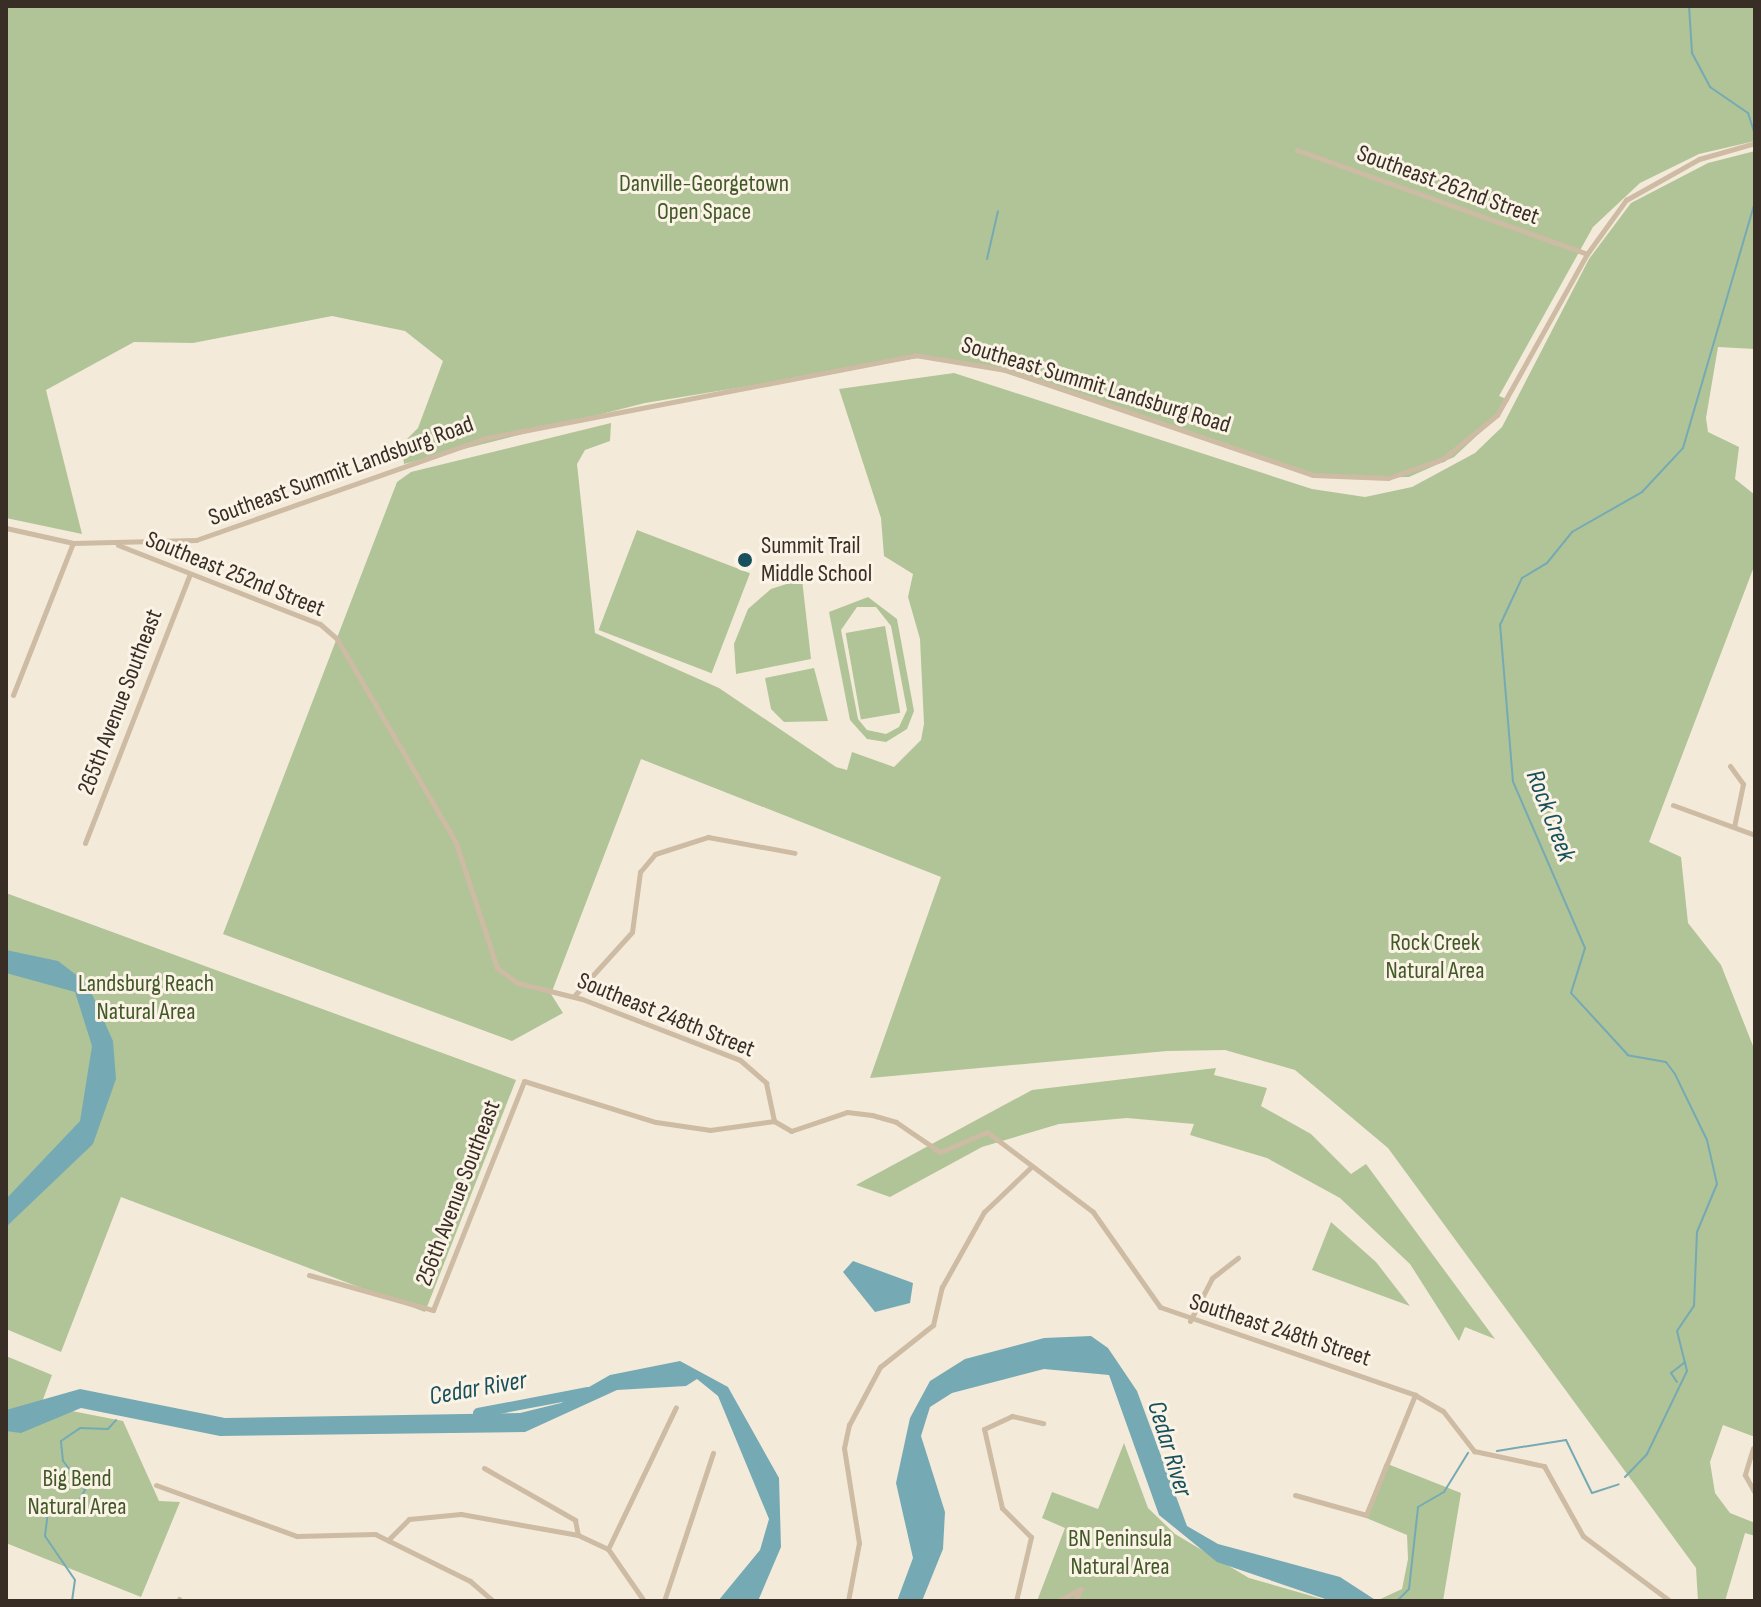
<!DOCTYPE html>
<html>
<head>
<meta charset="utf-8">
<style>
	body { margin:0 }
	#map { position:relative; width:1761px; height:1607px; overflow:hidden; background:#f4ead9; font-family:"Sofia Sans Condensed",sans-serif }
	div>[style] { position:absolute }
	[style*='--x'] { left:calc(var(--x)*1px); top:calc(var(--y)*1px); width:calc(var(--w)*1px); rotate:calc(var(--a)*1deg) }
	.green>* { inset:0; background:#b0c498; transform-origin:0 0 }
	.water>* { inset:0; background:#75aab4 }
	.stream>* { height:2px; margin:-1px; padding:0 1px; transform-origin:1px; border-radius:1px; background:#75aab4 }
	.river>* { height:10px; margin:-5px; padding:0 5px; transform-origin:5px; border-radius:5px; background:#75aab4 }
	.minor>* { height:5px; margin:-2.5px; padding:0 2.5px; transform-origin:2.5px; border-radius:2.5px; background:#cdbba4 }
	.dots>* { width:22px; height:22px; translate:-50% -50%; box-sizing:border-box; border:4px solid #fbf4e6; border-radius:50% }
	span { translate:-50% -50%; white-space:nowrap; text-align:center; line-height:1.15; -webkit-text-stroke:6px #fbf4e6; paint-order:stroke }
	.park-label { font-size:24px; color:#415828 }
	.street-label { font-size:24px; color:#382e26 }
	.poi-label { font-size:24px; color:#382e26 }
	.left { translate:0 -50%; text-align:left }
	.water-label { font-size:26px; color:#18515d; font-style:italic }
	.frame { position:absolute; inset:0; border:8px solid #382e26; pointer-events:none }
</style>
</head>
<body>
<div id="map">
	<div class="green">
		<i style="clip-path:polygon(6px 6px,1755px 6px,1755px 141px,1699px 154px,1640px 183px,1593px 227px,1499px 396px,1509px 400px,1500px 414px,1454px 457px,1409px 477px,1326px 478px,990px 368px,924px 357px,645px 403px,404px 464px,402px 444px,418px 428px,443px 361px,405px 331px,332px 316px,193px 343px,134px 342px,46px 390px,82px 534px,6px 518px)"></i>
		<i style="clip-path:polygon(1755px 151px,1755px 349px,1718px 347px,1706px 418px,1708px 432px,1739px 447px,1735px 479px,1755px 495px,1755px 564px,1649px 842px,1681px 857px,1688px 923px,1721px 965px,1755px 1051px,1755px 1437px,1723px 1425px,1710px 1462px,1715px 1493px,1730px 1513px,1755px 1523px,1755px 1536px,1745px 1533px,1725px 1601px,1698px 1601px,1696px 1568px,1388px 1148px,1295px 1070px,1225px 1050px,1167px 1051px,870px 1078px,941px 877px,641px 759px,551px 994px,563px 1013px,512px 1041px,223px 934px,397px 482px,411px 472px,611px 423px,610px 441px,585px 450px,577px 464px,595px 633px,719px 688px,836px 767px,847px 770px,852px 752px,894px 767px,921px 740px,924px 724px,920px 639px,908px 597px,913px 574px,884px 556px,881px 518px,839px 389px,954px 373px,1312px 489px,1365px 497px,1412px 487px,1475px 453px,1502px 427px,1589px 259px,1631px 203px,1708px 163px)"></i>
		<i style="left:637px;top:530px;width:121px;height:107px;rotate:21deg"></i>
		<i style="clip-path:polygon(802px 579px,811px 659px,736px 674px,734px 644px,748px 609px,771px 589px)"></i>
		<i style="clip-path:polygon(evenodd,868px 597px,897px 619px,914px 711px,907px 729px,886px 742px,867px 739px,850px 720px,829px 612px,868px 597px,857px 607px,876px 607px,891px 626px,907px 710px,899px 727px,886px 734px,867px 730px,858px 719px,841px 630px,857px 607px)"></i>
		<i style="left:885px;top:626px;width:88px;height:40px;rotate:80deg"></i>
		<i style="clip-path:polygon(814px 668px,828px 721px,784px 722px,771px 709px,765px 678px)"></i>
		<i style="clip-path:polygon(6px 893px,516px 1080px,425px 1312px,121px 1197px,61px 1352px,6px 1329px)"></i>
		<i style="clip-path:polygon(1216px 1068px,1214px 1075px,1267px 1088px,1261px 1106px,1311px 1134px,1351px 1174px,1366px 1164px,1495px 1339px,1465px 1327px,1459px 1341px,1410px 1264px,1340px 1198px,1267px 1158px,1190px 1135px,1194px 1124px,1127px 1118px,1059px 1124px,982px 1147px,890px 1197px,856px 1185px,1032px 1090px)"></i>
		<i style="clip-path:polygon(1331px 1222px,1376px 1262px,1410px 1306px,1312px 1270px)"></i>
		<i style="clip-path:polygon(6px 1356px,52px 1375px,41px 1405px,123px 1421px,159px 1501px,180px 1502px,141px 1597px,6px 1543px)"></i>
		<i style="clip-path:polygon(1124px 1443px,1148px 1508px,1175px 1534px,1249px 1578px,1329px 1601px,1037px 1601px,1065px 1528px,1042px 1518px,1052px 1492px,1098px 1509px)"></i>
		<i style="clip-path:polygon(1385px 1463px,1461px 1493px,1443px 1601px,1376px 1601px,1402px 1589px,1408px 1559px,1407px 1535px,1364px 1517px)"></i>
	</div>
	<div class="water">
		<i style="clip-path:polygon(6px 950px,58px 961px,87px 983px,113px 1041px,116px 1079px,93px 1144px,6px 1227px,6px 1199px,80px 1121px,92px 1046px,75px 992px,6px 973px)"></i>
		<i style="clip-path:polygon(853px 1261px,913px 1283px,910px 1303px,875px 1312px,843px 1272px)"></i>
		<i style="clip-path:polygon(1091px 1336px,1108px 1348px,1137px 1391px,1187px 1526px,1218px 1544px,1340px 1577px,1377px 1601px,1331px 1601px,1217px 1562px,1159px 1515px,1109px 1375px,1044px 1369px,952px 1393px,930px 1407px,921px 1436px,945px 1512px,943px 1549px,922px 1601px,897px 1601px,913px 1558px,896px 1483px,910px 1418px,930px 1381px,965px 1359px,1044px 1338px)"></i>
		<i style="clip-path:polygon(680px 1361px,728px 1387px,779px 1478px,781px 1547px,758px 1601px,718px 1601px,760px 1550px,769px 1519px,718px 1396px,697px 1379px,686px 1386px,617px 1390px,525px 1432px,220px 1436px,81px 1408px,21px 1433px,6px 1431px,6px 1410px,80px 1389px,225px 1418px,520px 1413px,561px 1403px,610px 1375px)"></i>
	</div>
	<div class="stream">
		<i style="--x:1689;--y:6;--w:47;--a:86.3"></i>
		<i style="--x:1692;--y:53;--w:38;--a:62"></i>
		<i style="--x:1710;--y:87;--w:46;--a:34.4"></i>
		<i style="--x:1748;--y:113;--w:22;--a:72"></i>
		<i style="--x:987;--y:259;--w:49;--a:-77.1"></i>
		<i style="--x:1677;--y:1382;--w:11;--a:-124"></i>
		<i style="--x:1671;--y:1373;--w:18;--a:-38"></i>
		<i style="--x:1497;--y:1451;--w:70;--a:-9.1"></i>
		<i style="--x:1566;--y:1440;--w:59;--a:63.9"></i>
		<i style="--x:1592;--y:1493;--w:28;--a:-18"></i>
		<i style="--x:1625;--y:1477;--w:32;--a:-46"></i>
		<i style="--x:1647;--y:1454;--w:92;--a:-64.3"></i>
		<i style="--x:1687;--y:1371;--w:41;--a:-104"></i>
		<i style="--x:1677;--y:1331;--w:30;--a:-56"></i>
		<i style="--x:1694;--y:1306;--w:74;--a:-87.7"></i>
		<i style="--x:1697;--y:1232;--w:52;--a:-67.4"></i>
		<i style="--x:1717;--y:1184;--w:45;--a:-102.8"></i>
		<i style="--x:1707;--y:1140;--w:73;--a:-115.9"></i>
		<i style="--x:1675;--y:1074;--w:15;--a:-127"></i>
		<i style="--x:1666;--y:1062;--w:39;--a:-170"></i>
		<i style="--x:1628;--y:1055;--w:84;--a:-132.6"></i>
		<i style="--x:1571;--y:993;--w:47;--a:-72.7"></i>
		<i style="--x:1585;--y:948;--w:181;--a:-113.4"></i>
		<i style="--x:1513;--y:782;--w:158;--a:-94.7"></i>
		<i style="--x:1500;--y:625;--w:52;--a:-64.9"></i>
		<i style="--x:1522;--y:578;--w:29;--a:-31"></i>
		<i style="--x:1547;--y:563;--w:40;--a:-51"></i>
		<i style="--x:1572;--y:532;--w:81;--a:-29.7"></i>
		<i style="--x:1642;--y:492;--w:60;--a:-47"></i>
		<i style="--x:1683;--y:448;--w:256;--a:-73.7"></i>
		<i style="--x:72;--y:1601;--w:21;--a:-82"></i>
		<i style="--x:75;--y:1580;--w:53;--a:-124.3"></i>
		<i style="--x:45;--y:1536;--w:24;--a:-83"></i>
		<i style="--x:48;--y:1512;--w:27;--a:-8"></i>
		<i style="--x:75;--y:1508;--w:21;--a:-61"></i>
		<i style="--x:85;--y:1490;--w:36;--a:-127"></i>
		<i style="--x:63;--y:1461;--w:20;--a:-96"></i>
		<i style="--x:61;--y:1441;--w:23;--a:-34"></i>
		<i style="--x:80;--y:1428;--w:28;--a:2"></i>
		<i style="--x:108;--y:1429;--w:12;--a:-48"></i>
		<i style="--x:1397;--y:1601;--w:17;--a:-45"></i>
		<i style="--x:1409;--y:1589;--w:82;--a:-83.7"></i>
		<i style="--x:1418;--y:1507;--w:30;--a:-30"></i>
		<i style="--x:1444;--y:1492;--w:46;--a:-58.4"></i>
	</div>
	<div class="river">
		<i style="--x:478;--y:1413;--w:112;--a:-10.8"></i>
	</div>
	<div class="minor">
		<i style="--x:1297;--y:150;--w:308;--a:19.7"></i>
		<i style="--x:6;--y:528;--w:69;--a:12.6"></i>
		<i style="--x:73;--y:543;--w:123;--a:-1.4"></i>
		<i style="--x:196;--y:540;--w:307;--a:-19.4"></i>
		<i style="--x:486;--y:438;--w:437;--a:-10.9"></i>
		<i style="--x:915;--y:355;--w:92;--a:9.4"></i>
		<i style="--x:1006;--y:370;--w:324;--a:18.9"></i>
		<i style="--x:1313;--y:475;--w:75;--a:2.3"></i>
		<i style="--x:1388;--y:478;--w:58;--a:-19.1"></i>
		<i style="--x:1443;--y:459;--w:70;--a:-39.2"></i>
		<i style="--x:1497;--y:415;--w:184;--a:-60.8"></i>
		<i style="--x:1587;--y:254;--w:67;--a:-54.2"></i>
		<i style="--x:1626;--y:200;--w:84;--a:-29.3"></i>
		<i style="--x:1699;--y:159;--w:58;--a:-15.9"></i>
		<i style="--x:118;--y:545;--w:217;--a:21.4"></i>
		<i style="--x:320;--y:624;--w:23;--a:41"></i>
		<i style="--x:337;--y:639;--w:236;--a:59.7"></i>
		<i style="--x:456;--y:843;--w:132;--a:71.8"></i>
		<i style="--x:497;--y:968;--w:26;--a:36"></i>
		<i style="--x:518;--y:983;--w:66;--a:14"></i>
		<i style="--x:582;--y:999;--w:169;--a:21.1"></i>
		<i style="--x:740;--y:1060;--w:35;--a:41"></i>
		<i style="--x:766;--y:1083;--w:39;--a:78"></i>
		<i style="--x:774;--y:1121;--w:20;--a:30"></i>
		<i style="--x:791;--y:1131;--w:59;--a:-18.7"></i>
		<i style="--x:847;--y:1112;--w:25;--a:7"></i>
		<i style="--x:872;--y:1115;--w:25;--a:16"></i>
		<i style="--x:896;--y:1122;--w:53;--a:34.3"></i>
		<i style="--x:940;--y:1152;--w:51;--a:-23.1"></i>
		<i style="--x:987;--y:1132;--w:133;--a:37"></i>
		<i style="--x:1093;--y:1212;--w:116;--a:54.8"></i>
		<i style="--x:1160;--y:1307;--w:270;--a:19"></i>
		<i style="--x:1415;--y:1395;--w:32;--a:30"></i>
		<i style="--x:1443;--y:1411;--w:51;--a:52.2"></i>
		<i style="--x:1474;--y:1451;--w:72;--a:12.1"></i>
		<i style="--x:1544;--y:1466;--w:80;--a:60.9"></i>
		<i style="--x:1583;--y:1536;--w:109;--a:36.8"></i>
		<i style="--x:1755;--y:657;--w:24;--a:90"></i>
		<i style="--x:13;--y:695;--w:163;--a:-68.5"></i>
		<i style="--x:1730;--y:766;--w:22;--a:54"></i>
		<i style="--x:1743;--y:784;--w:44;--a:101.8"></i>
		<i style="--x:1673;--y:805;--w:87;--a:20.1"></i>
		<i style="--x:85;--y:843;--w:289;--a:-68.7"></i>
		<i style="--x:574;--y:996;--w:86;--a:-47.8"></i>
		<i style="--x:632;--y:932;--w:61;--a:-82.4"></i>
		<i style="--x:640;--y:872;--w:23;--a:-50"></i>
		<i style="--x:655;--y:854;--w:56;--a:-17.8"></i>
		<i style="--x:708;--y:837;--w:88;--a:10.4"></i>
		<i style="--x:309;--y:1275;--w:129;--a:15.8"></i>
		<i style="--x:433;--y:1310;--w:246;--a:-68.3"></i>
		<i style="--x:524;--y:1081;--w:138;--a:17.3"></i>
		<i style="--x:656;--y:1122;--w:55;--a:8.4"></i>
		<i style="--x:710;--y:1130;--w:65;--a:-8"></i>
		<i style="--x:1190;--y:1321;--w:48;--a:-62.9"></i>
		<i style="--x:1212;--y:1278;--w:33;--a:-38"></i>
		<i style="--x:1753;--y:1448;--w:28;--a:107"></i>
		<i style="--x:1745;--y:1475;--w:21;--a:61"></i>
		<i style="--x:484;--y:1468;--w:105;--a:29.7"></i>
		<i style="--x:575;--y:1520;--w:15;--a:79"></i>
		<i style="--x:578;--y:1535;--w:33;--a:25"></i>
		<i style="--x:608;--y:1549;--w:63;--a:55.3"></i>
		<i style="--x:156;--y:1485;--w:150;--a:19.9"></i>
		<i style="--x:297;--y:1536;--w:78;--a:-1.5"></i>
		<i style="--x:375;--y:1534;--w:106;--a:26.3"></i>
		<i style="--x:470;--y:1581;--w:30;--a:41"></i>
		<i style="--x:1295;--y:1495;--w:74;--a:15.7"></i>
		<i style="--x:1366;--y:1515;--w:130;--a:-67.8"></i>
		<i style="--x:388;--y:1540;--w:30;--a:-45"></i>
		<i style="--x:409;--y:1519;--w:52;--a:-5.5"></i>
		<i style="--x:461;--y:1514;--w:119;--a:10.2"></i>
		<i style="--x:608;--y:1549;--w:157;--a:-64.4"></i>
		<i style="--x:179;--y:1599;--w:3;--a:45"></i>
		<i style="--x:664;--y:1601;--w:156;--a:-71.7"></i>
		<i style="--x:848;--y:1601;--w:59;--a:-79.3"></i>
		<i style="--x:859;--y:1543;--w:96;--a:-99"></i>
		<i style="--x:844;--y:1448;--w:24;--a:-78"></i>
		<i style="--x:849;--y:1425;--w:66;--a:-61.9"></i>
		<i style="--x:880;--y:1367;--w:68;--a:-38.4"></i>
		<i style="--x:933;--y:1325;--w:39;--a:-77"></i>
		<i style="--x:942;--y:1287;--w:86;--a:-60.8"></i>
		<i style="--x:984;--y:1212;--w:64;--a:-43.7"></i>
		<i style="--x:1016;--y:1601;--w:66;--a:-76.8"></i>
		<i style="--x:1031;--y:1537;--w:41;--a:-135"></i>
		<i style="--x:1002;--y:1508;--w:81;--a:-102.8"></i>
		<i style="--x:984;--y:1429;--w:31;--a:-25"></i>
		<i style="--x:1012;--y:1416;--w:32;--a:13"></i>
		<i style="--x:1058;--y:1601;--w:26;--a:-28"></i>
		<i style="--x:1075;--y:1601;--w:12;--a:-66"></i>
	</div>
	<div class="dots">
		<i style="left:745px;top:560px;background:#18515d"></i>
	</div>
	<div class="park-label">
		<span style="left:704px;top:198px">Danville-Georgetown<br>Open Space</span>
		<span style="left:1435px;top:957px">Rock Creek<br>Natural Area</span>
		<span style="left:146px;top:998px">Landsburg Reach<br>Natural Area</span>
		<span style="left:77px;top:1493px">Big Bend<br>Natural Area</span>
		<span style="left:1120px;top:1553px">BN Peninsula<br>Natural Area</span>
	</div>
	<div class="street-label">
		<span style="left:1448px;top:185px;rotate:20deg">Southeast 262nd Street</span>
		<span style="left:1096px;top:385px;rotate:17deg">Southeast Summit Landsburg Road</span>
		<span style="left:341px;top:471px;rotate:-20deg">Southeast Summit Landsburg Road</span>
		<span style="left:235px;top:574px;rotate:22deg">Southeast 252nd Street</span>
		<span style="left:120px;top:702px;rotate:-69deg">265th Avenue Southeast</span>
		<span style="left:666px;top:1015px;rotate:22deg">Southeast 248th Street</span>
		<span style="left:458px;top:1193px;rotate:-69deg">256th Avenue Southeast</span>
		<span style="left:1280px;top:1330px;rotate:18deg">Southeast 248th Street</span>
	</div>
	<div class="poi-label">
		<span class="left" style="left:761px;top:560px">Summit Trail<br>Middle School</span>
	</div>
	<div class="water-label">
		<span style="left:1550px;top:816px;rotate:69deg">Rock Creek</span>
		<span style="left:478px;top:1389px;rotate:-10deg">Cedar River</span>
		<span style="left:1169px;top:1449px;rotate:73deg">Cedar River</span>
	</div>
	<div class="frame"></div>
</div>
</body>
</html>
